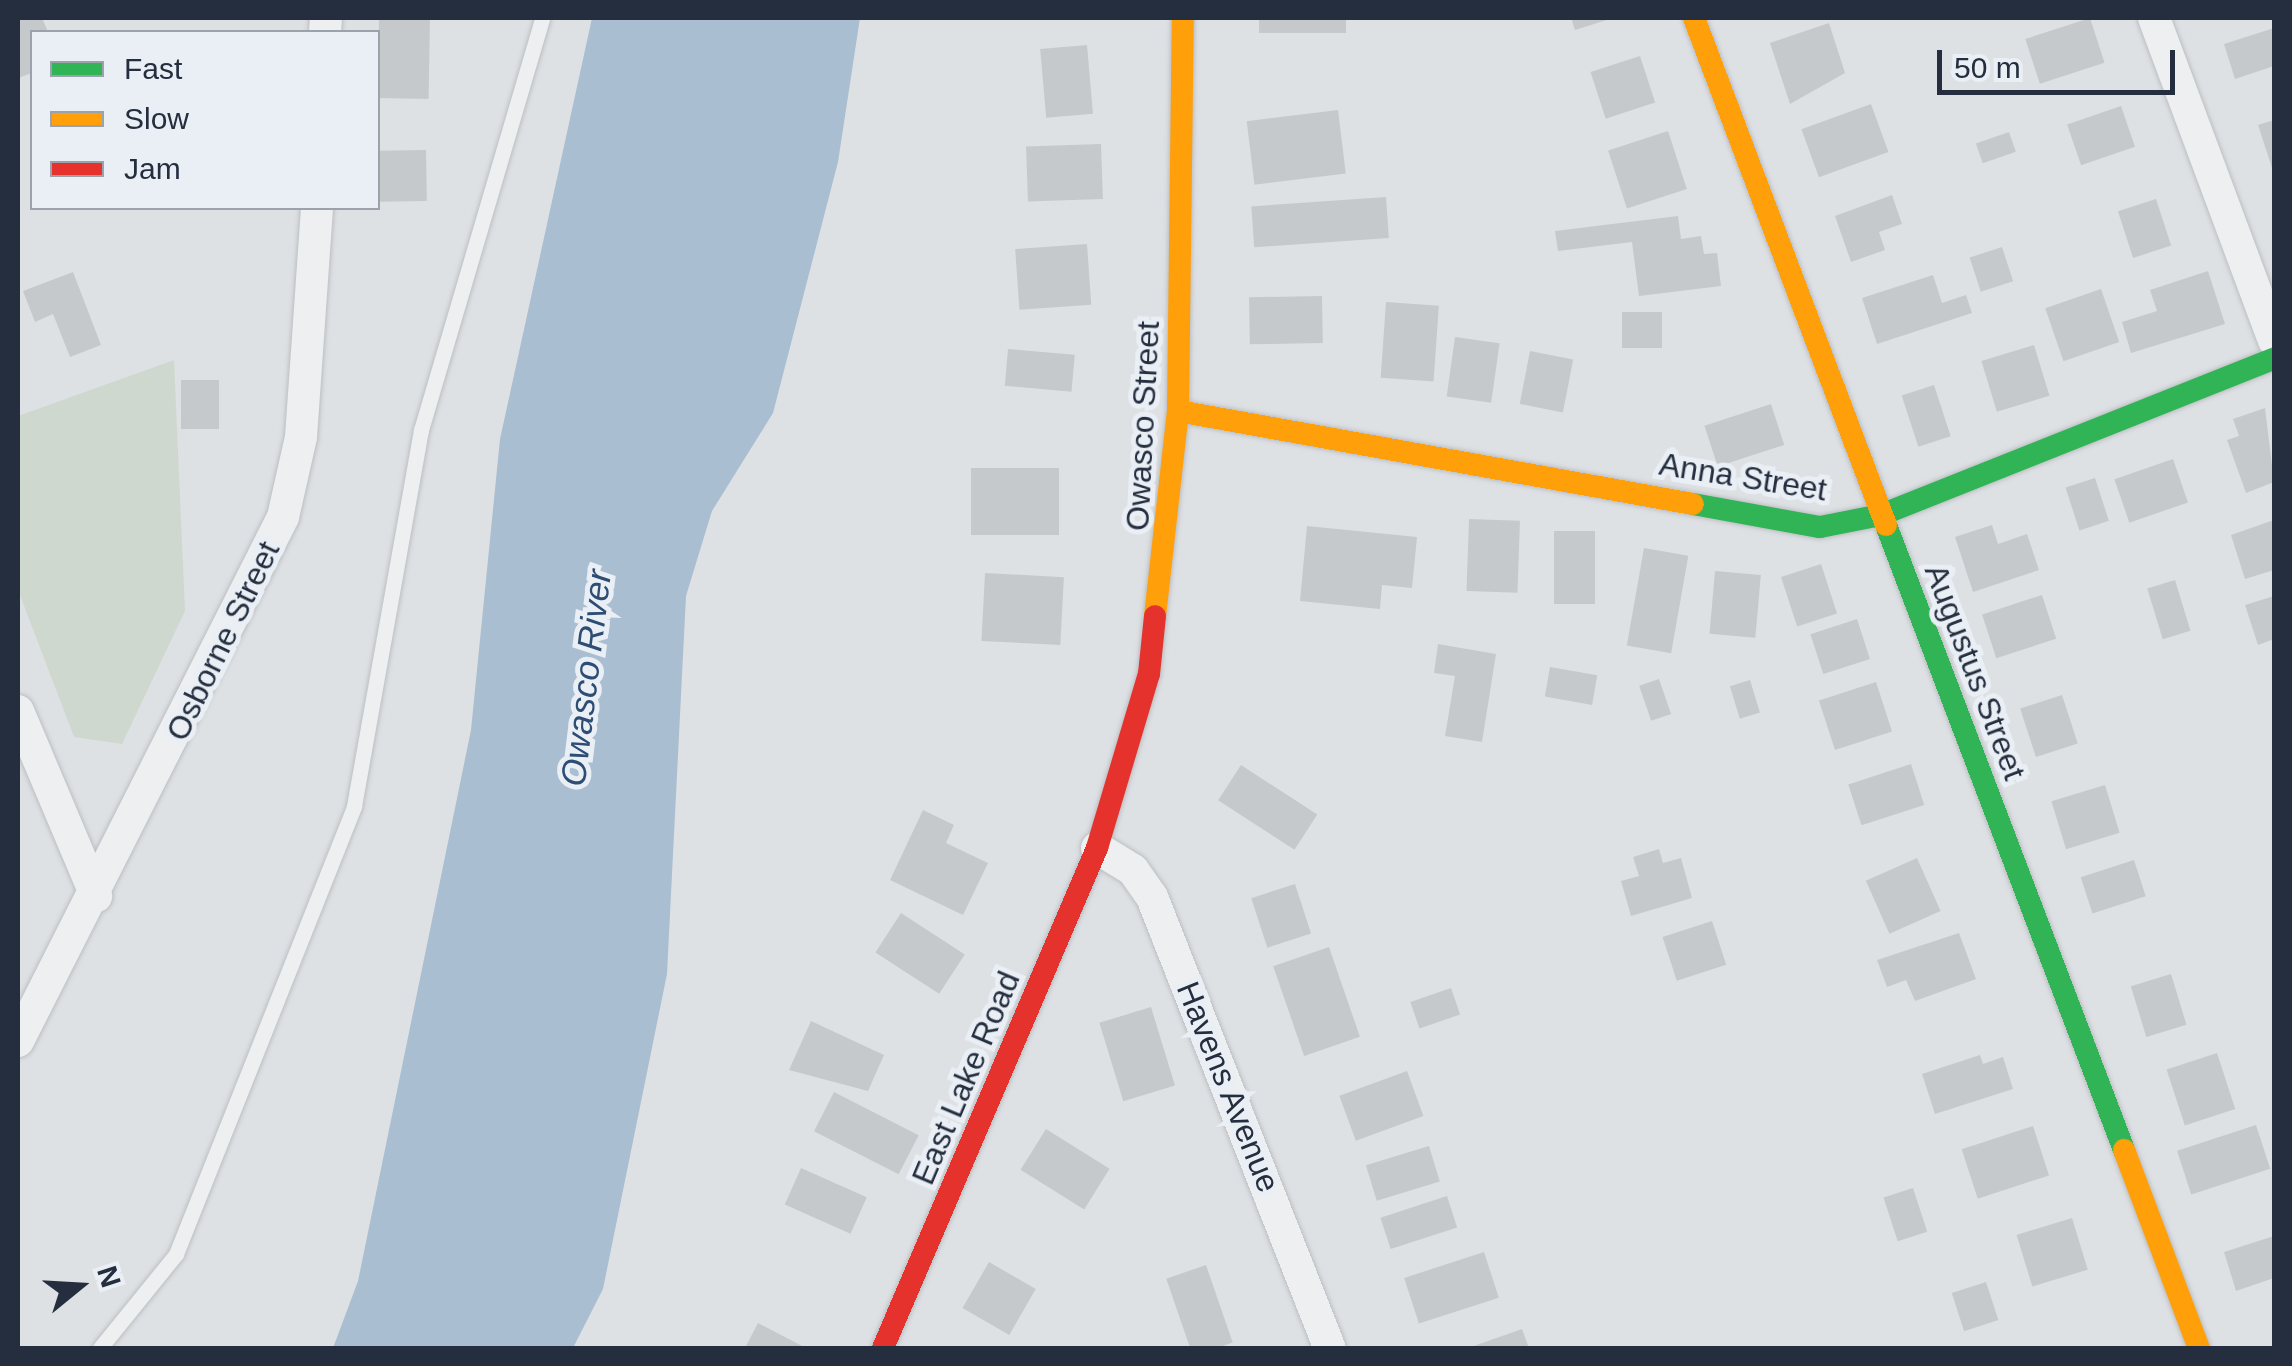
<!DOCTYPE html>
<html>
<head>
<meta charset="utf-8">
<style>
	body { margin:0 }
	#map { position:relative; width:2292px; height:1366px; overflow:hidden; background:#dee1e4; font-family:Helvetica,sans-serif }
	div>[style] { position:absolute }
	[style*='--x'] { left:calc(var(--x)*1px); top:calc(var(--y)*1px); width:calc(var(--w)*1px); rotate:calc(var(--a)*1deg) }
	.green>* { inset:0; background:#cfd8ce }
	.water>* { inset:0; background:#aabed2 }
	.building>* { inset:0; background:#c6c9cc; transform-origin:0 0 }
	.roads { filter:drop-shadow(0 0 2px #bcbfc2) drop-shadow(0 0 2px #bcbfc2) }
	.lane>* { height:15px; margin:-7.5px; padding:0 7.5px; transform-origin:7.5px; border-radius:7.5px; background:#edeff1 }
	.street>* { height:32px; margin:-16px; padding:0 16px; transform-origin:16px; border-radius:16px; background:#edeff1 }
	.fast>* { height:22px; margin:-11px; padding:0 11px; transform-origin:11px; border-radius:11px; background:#30b455 }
	.slow>* { height:22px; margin:-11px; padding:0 11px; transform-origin:11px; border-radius:11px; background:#ff9f0a }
	.jam>* { height:22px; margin:-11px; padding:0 11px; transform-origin:11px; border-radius:11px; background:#e5322d }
	span { translate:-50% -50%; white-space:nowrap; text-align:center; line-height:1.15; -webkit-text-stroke:10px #eaeff5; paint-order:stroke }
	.street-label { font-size:32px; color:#242e3e }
	.water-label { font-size:35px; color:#2d4d74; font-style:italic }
	.frame { position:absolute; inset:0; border:20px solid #242e3e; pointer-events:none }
	.legend { position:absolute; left:30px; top:30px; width:350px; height:180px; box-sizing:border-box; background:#eaeff5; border:2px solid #9ba2ac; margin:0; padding:12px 18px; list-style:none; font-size:30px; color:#242e3e }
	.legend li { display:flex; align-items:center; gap:20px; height:50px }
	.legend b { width:50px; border:2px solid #9ba2ac }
	.north { position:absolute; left:30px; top:1236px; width:100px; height:100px; -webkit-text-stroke:8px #eaeff5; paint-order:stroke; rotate:72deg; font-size:28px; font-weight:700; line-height:40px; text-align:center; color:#242e3e }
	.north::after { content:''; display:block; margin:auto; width:35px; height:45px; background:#242e3e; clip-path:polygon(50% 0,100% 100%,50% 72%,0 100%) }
	.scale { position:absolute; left:1937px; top:50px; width:238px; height:45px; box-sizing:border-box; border:5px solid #242e3e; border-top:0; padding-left:12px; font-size:30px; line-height:35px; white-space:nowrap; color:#242e3e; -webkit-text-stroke:8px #eaeff5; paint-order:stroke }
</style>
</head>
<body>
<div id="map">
	<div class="green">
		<i style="clip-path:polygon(174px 360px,185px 611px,122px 744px,74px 737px,18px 590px,18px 416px)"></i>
	</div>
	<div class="water">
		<i style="clip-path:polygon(592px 18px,860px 18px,838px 162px,773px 413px,712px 511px,686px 596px,667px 974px,603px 1289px,573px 1348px,333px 1348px,358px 1281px,471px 730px,500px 439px)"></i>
	</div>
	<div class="building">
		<i style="clip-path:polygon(18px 18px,42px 18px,48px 32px,32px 32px,32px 73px,18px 78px)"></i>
		<i style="left:379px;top:18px;width:51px;height:80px;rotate:1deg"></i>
		<i style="left:1259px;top:18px;width:87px;height:15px"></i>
		<i style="clip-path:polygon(1571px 18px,1613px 18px,1575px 30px)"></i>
		<i style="left:2090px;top:18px;width:47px;height:68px;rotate:72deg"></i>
		<i style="clip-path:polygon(1829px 23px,1845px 73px,1790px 104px,1770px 43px)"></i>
		<i style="clip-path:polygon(2274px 28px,2274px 66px,2235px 79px,2224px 44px)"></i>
		<i style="left:1087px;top:45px;width:69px;height:47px;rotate:85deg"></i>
		<i style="left:1640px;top:56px;width:49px;height:52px;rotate:72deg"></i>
		<i style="left:1871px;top:104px;width:51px;height:74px;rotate:70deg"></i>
		<i style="left:2121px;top:106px;width:43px;height:57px;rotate:71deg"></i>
		<i style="left:1338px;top:110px;width:64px;height:92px;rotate:83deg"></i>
		<i style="clip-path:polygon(2274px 120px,2274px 174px,2258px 125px)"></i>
		<i style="left:1668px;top:131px;width:61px;height:63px;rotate:72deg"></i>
		<i style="left:2009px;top:132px;width:21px;height:35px;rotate:71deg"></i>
		<i style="left:1101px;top:144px;width:55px;height:75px;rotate:88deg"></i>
		<i style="left:426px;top:150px;width:51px;height:48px;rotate:89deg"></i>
		<i style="clip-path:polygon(1892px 195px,1902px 224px,1879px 232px,1885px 250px,1851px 262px,1835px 216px)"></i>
		<i style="left:1386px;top:197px;width:41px;height:135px;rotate:86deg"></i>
		<i style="left:2156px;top:199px;width:49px;height:40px;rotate:72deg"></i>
		<i style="clip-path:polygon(1678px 216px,1681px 239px,1701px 236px,1704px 254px,1717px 253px,1721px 286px,1639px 296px,1632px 242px,1558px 251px,1555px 231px)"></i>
		<i style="left:1087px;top:244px;width:61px;height:72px;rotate:86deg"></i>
		<i style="left:2002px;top:247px;width:36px;height:34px;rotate:72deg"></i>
		<i style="clip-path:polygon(2208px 271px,2225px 324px,2131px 353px,2122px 322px,2157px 311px,2150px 290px)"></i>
		<i style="clip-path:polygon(73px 272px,101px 345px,70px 357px,53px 314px,35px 322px,23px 291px)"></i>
		<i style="clip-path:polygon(1933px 275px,1942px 303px,1966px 295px,1972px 313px,1877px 344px,1862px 298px)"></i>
		<i style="left:2101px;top:289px;width:56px;height:59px;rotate:71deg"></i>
		<i style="left:1322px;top:296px;width:47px;height:73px;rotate:89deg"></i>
		<i style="left:1386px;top:302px;width:53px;height:76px;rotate:4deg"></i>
		<i style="left:1622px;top:312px;width:40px;height:36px"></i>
		<i style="left:1455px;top:337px;width:45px;height:60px;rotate:8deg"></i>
		<i style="left:2034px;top:345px;width:53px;height:55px;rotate:73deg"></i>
		<i style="left:1008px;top:349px;width:67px;height:37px;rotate:5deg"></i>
		<i style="left:1530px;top:351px;width:44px;height:54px;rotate:11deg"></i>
		<i style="left:181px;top:380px;width:38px;height:49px"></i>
		<i style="left:1934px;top:385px;width:54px;height:34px;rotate:72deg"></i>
		<i style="left:1771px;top:404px;width:43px;height:70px;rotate:72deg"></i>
		<i style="clip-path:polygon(2265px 408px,2274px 482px,2246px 493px,2227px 440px,2239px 436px,2233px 419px)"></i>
		<i style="left:2173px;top:459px;width:46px;height:62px;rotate:71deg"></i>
		<i style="left:1059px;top:468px;width:67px;height:88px;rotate:90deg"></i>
		<i style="left:2095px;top:478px;width:45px;height:31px;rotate:72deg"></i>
		<i style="left:1469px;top:519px;width:51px;height:72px;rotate:2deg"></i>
		<i style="clip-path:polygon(2274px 520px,2274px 570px,2245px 579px,2231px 535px)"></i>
		<i style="clip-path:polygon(1992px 525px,1998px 544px,2027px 534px,2039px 570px,1973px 592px,1955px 537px)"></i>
		<i style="clip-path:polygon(1307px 526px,1417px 537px,1412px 588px,1382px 585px,1380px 609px,1300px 601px)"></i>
		<i style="left:1554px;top:531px;width:41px;height:73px"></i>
		<i style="left:1644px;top:548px;width:45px;height:99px;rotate:10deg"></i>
		<i style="left:1821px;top:564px;width:52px;height:42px;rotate:72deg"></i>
		<i style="left:1715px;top:571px;width:46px;height:63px;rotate:5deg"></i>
		<i style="left:985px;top:573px;width:79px;height:68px;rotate:3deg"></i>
		<i style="left:2175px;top:580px;width:53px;height:29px;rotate:73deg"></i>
		<i style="left:2042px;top:595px;width:46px;height:63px;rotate:72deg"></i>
		<i style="clip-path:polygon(2274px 596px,2274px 639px,2258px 645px,2245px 605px)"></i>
		<i style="left:1857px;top:619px;width:42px;height:49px;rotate:72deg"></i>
		<i style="clip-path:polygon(1438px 644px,1496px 654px,1482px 742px,1445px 736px,1455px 676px,1434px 673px)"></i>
		<i style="left:1550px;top:667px;width:48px;height:30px;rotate:10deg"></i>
		<i style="left:1659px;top:679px;width:37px;height:21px;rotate:71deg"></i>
		<i style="left:1750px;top:680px;width:34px;height:21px;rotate:73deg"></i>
		<i style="left:1876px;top:682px;width:52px;height:60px;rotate:72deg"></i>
		<i style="left:2062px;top:695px;width:51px;height:44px;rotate:72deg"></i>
		<i style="left:1911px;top:764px;width:43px;height:66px;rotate:72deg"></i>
		<i style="left:1241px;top:765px;width:91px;height:42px;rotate:33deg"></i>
		<i style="left:2105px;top:785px;width:50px;height:56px;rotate:73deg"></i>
		<i style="clip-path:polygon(923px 810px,954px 825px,946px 843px,988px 863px,963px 915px,890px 880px)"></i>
		<i style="clip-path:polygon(1659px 849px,1663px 863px,1681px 858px,1692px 898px,1631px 916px,1621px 881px,1639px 876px,1633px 857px)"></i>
		<i style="left:1917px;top:858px;width:58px;height:56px;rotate:66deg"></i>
		<i style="left:2134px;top:860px;width:38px;height:56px;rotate:72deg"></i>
		<i style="left:1295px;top:884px;width:52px;height:46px;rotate:72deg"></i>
		<i style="left:901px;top:913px;width:76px;height:47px;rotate:33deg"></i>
		<i style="left:1712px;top:921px;width:46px;height:52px;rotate:72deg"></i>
		<i style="clip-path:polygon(1959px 933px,1976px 979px,1915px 1001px,1906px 980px,1887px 987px,1877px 960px)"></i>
		<i style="left:1329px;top:947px;width:95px;height:59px;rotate:71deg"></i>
		<i style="left:2171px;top:974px;width:53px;height:42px;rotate:73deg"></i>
		<i style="left:1451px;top:988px;width:28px;height:43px;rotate:71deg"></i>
		<i style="left:1151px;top:1007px;width:82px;height:54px;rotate:73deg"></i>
		<i style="clip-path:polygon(811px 1021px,884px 1055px,868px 1091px,789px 1070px)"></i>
		<i style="left:2217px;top:1053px;width:59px;height:53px;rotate:72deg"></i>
		<i style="clip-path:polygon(1980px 1055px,1983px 1064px,2003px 1057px,2013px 1089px,1935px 1114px,1922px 1074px)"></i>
		<i style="left:1407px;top:1071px;width:48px;height:72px;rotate:70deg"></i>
		<i style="left:834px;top:1092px;width:95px;height:44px;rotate:27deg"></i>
		<i style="left:2256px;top:1125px;width:46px;height:83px;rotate:72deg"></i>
		<i style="left:2033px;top:1126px;width:52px;height:75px;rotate:72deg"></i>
		<i style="left:1046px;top:1129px;width:75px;height:48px;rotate:32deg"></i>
		<i style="left:1429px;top:1146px;width:37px;height:66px;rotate:73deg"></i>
		<i style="left:801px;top:1168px;width:72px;height:40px;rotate:24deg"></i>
		<i style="left:1913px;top:1188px;width:46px;height:31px;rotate:72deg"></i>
		<i style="left:1447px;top:1196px;width:33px;height:70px;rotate:72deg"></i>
		<i style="left:2072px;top:1218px;width:54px;height:58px;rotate:73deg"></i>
		<i style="clip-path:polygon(2274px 1236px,2274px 1278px,2236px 1291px,2224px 1252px)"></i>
		<i style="left:1484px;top:1252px;width:48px;height:84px;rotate:72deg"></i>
		<i style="left:989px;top:1262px;width:54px;height:53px;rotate:30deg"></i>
		<i style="left:1206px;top:1265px;width:82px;height:42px;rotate:71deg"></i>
		<i style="left:1986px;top:1282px;width:40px;height:36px;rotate:72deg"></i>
		<i style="clip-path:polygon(758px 1323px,806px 1348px,745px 1348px)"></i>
		<i style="clip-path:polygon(1522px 1329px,1529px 1348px,1468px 1348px)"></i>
	</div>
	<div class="roads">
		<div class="lane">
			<i style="--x:100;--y:1348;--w:121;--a:-51"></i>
			<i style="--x:176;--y:1254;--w:482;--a:-68.3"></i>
			<i style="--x:354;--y:806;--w:382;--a:-79.9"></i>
			<i style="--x:421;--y:430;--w:429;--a:-73.6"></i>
		</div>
		<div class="street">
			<i style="--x:2154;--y:18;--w:344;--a:69.6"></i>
			<i style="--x:325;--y:32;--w:14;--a:-86"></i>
			<i style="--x:18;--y:711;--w:201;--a:67.1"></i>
			<i style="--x:1097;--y:848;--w:42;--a:31.4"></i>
			<i style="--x:1133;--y:870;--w:33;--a:55"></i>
			<i style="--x:1152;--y:897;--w:485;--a:68.5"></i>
			<i style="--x:18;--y:1041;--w:587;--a:-63.17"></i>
			<i style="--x:283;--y:517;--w:82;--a:-77.3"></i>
			<i style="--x:301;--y:437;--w:230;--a:-86"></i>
		</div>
		<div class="fast">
			<i style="--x:1693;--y:504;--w:129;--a:10.3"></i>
			<i style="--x:1820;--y:527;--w:62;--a:-11.1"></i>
			<i style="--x:1881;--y:515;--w:423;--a:-21.7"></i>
			<i style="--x:1886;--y:525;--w:669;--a:69.15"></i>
		</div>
		<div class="slow">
			<i style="--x:1694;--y:18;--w:542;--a:69.26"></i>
			<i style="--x:1178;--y:411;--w:523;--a:10.24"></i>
			<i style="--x:1155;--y:616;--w:206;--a:-83.6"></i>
			<i style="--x:1178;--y:411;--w:393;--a:-89.3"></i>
			<i style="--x:2124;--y:1150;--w:212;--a:69.3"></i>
		</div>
		<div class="jam">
			<i style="--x:883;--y:1348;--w:544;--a:-66.83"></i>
			<i style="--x:1097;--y:848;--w:182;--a:-73.4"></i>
			<i style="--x:1149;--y:674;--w:58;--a:-84.1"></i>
		</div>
	</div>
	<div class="street-label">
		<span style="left:1143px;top:426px;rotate:-87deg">Owasco Street</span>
		<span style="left:1743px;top:477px;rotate:9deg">Anna Street</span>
		<span style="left:223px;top:641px;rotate:-64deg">Osborne Street</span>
		<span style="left:1975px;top:672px;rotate:69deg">Augustus Street</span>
		<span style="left:966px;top:1078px;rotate:-67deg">East Lake Road</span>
		<span style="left:1228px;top:1087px;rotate:68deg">Havens Avenue</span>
	</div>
	<div class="water-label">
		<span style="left:586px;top:678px;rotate:-83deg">Owasco River</span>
	</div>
	<div class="frame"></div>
	<ul class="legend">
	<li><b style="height:12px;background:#30b455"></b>Fast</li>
	<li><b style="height:12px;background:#ff9f0a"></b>Slow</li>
	<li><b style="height:12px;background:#e5322d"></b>Jam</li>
	</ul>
	<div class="north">N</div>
	<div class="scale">50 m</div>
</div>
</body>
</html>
